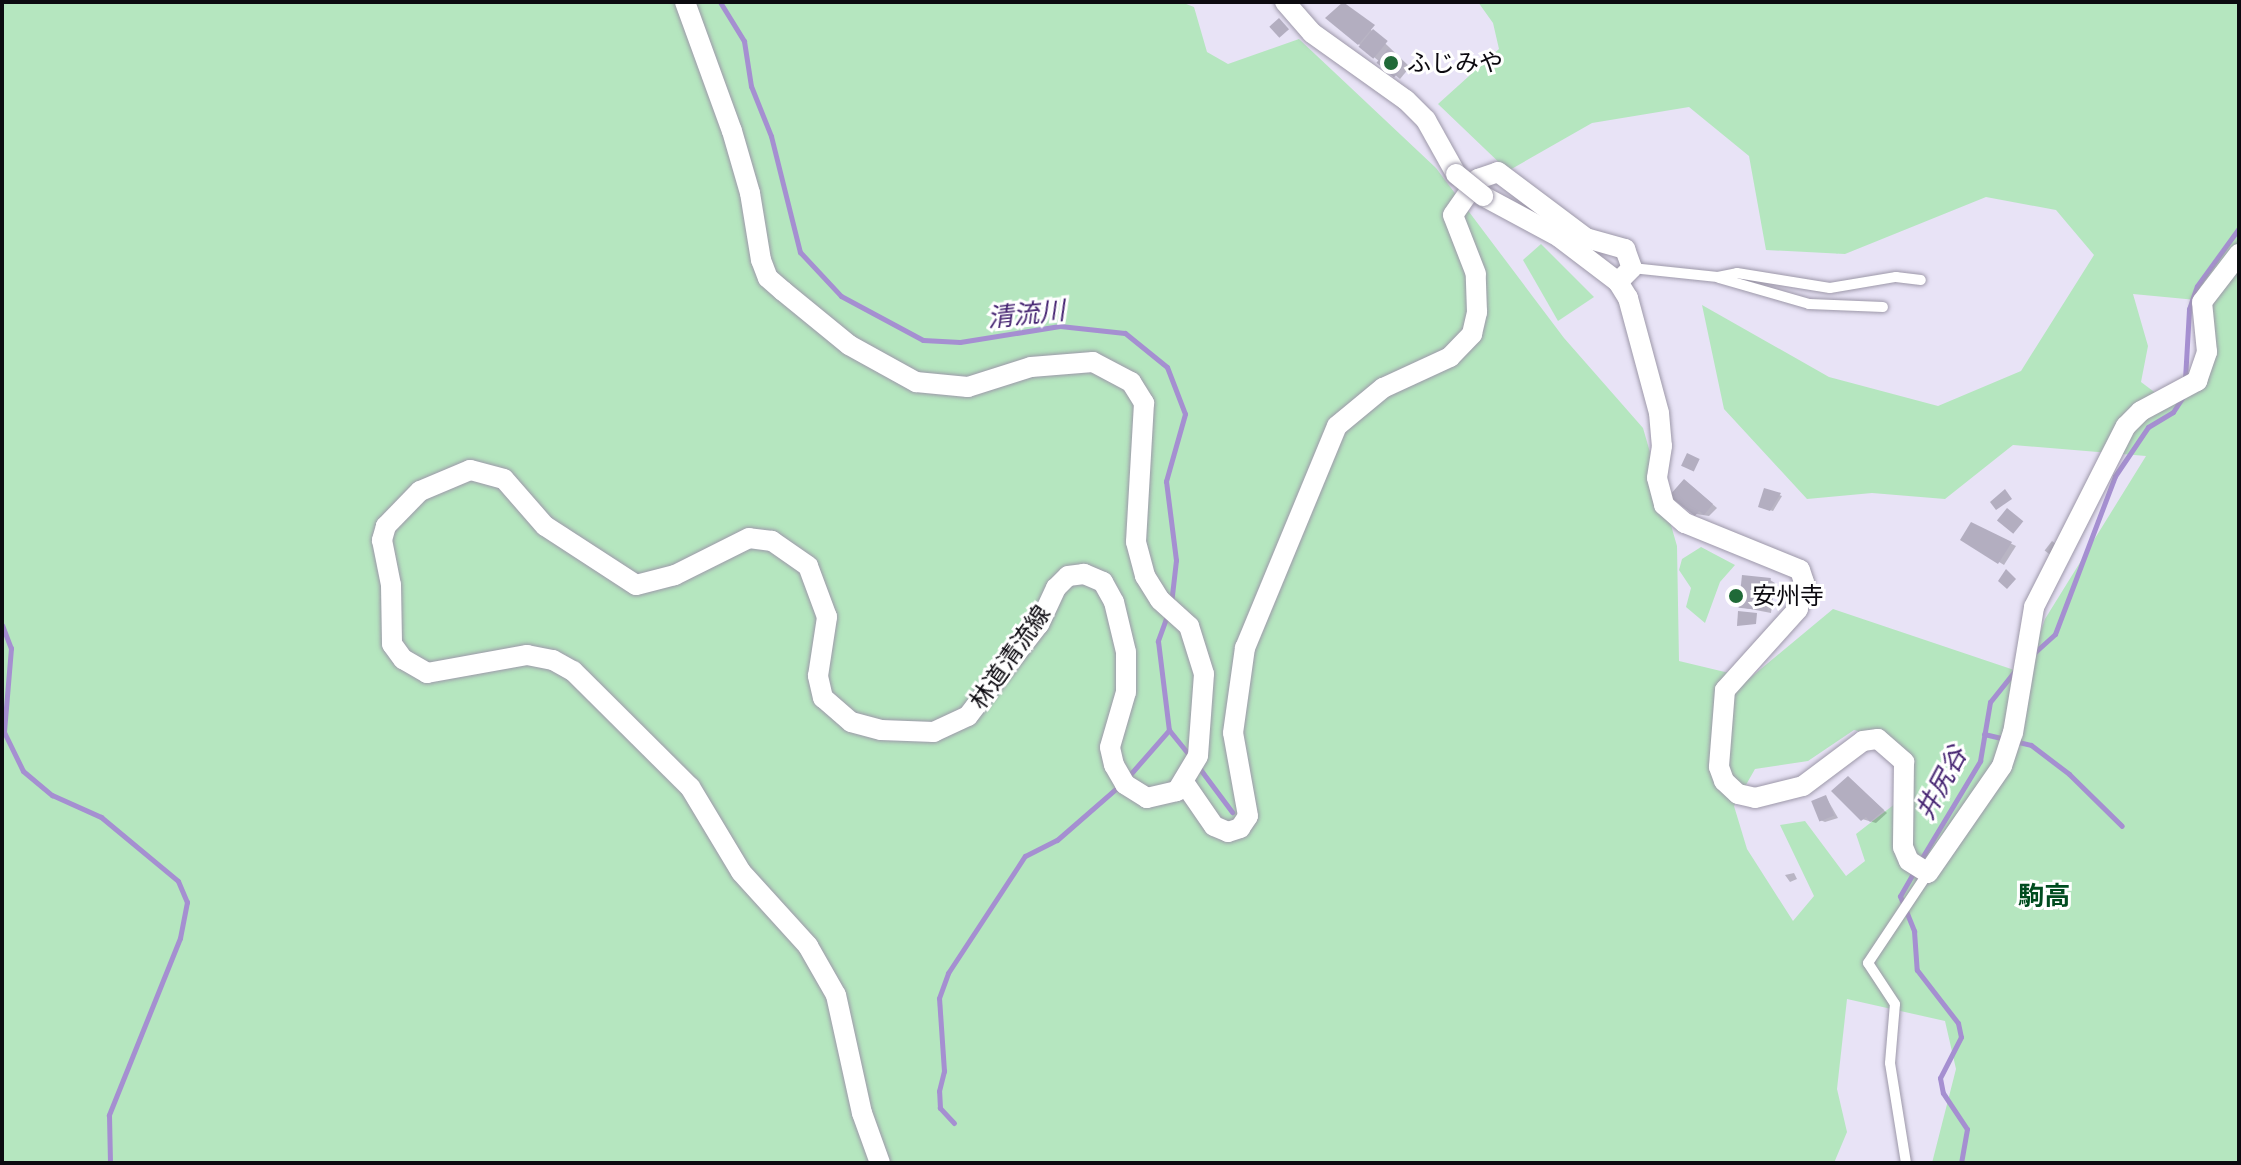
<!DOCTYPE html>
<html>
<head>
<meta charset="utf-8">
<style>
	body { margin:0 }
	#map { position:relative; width:2241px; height:1165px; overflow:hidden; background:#e8e3f6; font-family:"PT Sans","Noto Sans JP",sans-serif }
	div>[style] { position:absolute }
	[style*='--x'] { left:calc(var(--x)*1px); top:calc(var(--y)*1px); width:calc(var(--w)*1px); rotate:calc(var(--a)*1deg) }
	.green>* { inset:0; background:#b5e6bf }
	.shadow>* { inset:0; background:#0003; transform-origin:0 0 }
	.stream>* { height:5px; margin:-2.5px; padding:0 2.5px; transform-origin:2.5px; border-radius:2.5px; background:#a58fd1 }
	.building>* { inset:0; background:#b3aec0; transform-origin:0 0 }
	.roads { filter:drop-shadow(0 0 2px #9d98a9) drop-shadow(0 0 2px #9d98a9) }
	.service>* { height:10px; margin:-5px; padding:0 5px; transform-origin:5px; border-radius:5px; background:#fff }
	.minor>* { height:20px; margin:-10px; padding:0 10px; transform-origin:10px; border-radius:10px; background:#fff }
	.bridges { filter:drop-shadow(0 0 2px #9d98a9) drop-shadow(0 0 2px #9d98a9) }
	.minor-bridge>* { height:20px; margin:-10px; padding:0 10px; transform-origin:10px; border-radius:10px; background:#fff }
	.dots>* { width:22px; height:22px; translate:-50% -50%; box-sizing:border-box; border:4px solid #fff; border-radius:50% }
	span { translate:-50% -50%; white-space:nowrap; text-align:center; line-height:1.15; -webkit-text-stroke:6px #fff; paint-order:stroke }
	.poi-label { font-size:24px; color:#0c0a10 }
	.left { translate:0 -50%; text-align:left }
	.street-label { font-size:24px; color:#0c0a10 }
	.water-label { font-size:26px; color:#462572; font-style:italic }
	.neighbourhood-label { font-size:26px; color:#004c1f; font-weight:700 }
	.frame { position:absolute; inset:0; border:4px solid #0c0a10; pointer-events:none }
</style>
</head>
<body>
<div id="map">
	<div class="green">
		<i style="clip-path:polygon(evenodd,2px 2px,1181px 2px,1194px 7px,1207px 52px,1228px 64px,1299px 39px,1436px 168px,1564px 338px,1643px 428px,1677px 546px,1679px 661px,1750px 678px,1833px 609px,2026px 674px,2045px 619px,2146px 456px,2013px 445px,1945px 499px,1872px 493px,1807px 499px,1724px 409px,1702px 305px,1829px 377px,1938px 406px,2021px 371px,2094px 255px,2056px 210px,1986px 197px,1845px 254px,1766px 250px,1749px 156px,1689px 107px,1592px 123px,1508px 171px,1438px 104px,1499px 49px,1493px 23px,1478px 2px,2239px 2px,2239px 1163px,1932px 1163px,1956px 1069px,1945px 1021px,1847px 999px,1837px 1089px,1847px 1132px,1834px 1163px,2px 1163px,2px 2px,2133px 294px,2207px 301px,2191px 392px,2157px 394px,2141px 382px,2148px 346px,2133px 294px,2px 2px,1854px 730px,1890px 739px,1909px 793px,1856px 834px,1865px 861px,1846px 876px,1805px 821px,1780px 825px,1814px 896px,1793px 921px,1747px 849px,1734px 806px,1755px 769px,1808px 761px,1854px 730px)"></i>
		<i style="clip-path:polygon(1541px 244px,1594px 297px,1558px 321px,1523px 260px)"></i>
		<i style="clip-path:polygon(1701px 547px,1735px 565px,1720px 582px,1705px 623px,1686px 607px,1691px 588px,1679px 570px,1682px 559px)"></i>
	</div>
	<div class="shadow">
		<i style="clip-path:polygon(1347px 7px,1410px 67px,1400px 79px,1328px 18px)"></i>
		<i style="clip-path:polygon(1689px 484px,1717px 508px,1709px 516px,1696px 514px)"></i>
		<i style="clip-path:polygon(1765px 490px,1782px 496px,1773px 511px,1760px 507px)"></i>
		<i style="clip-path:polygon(1972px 525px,2016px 546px,2004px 565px,1963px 540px)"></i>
		<i style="left:2052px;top:541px;width:11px;height:12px;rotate:38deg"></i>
		<i style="clip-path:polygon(1770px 580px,1775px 583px,1771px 613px,1740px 607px)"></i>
		<i style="clip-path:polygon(1848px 778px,1887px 813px,1876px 823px,1862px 819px)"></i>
		<i style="clip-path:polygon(1826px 797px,1838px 818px,1825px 822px,1820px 820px)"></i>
		<i style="clip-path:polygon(1794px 873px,1797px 879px,1790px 882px,1785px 875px)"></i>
	</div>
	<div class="stream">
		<i style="--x:720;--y:2;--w:46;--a:58.4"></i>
		<i style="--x:744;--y:41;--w:46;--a:81.2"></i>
		<i style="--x:751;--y:86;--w:54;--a:68.2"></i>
		<i style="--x:771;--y:136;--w:120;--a:76"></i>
		<i style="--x:800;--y:252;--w:60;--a:47"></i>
		<i style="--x:841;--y:296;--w:93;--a:28.2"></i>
		<i style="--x:923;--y:340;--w:37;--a:3"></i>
		<i style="--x:960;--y:342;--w:101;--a:-9.1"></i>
		<i style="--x:1060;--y:326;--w:65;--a:6.1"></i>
		<i style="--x:1125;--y:333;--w:54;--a:39"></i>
		<i style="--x:1167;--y:367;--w:50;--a:69"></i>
		<i style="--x:1185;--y:414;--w:70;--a:105.8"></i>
		<i style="--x:1166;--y:481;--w:80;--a:82.8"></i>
		<i style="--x:1176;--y:560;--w:44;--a:96.5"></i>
		<i style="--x:2185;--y:379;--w:70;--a:-86.7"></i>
		<i style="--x:2189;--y:309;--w:24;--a:-71"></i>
		<i style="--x:2197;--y:286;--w:72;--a:-54.1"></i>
		<i style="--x:1168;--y:613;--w:30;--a:110"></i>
		<i style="--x:1158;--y:641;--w:90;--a:83"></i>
		<i style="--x:2;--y:625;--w:25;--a:69"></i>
		<i style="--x:11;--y:648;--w:84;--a:94.8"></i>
		<i style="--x:4;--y:732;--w:43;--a:64"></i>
		<i style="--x:23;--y:771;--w:38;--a:40"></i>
		<i style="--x:52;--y:795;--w:54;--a:24.2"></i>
		<i style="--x:101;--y:817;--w:100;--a:39.7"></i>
		<i style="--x:178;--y:881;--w:23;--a:67"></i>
		<i style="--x:187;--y:902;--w:37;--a:101"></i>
		<i style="--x:180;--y:938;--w:191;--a:111.9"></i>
		<i style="--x:109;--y:1115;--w:48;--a:88.8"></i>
		<i style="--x:2034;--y:653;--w:28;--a:-42"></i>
		<i style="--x:2055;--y:634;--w:169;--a:-69.2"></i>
		<i style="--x:2115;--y:476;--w:59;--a:-56"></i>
		<i style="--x:2148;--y:427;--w:29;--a:-31"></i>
		<i style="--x:2173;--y:412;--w:17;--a:-57"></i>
		<i style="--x:1169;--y:730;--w:35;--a:51"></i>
		<i style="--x:1984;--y:734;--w:22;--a:13"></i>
		<i style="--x:2014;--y:741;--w:17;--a:13"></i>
		<i style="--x:2031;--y:745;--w:48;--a:37.3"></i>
		<i style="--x:2069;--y:774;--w:74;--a:44.5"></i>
		<i style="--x:1197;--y:765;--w:59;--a:53.3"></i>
		<i style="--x:1127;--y:778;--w:64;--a:-48.8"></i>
		<i style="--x:1920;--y:861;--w:117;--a:-59"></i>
		<i style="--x:1980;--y:761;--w:60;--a:-80.4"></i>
		<i style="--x:1990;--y:702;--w:45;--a:-51.3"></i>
		<i style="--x:1915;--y:870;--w:30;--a:120"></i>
		<i style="--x:1900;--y:896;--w:38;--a:68"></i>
		<i style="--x:1914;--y:931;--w:39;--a:86"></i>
		<i style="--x:1917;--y:970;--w:67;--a:52.3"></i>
		<i style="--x:1958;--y:1023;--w:14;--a:78"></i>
		<i style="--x:1961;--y:1037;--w:46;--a:117.1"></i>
		<i style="--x:1940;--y:1078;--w:15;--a:79"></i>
		<i style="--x:1943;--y:1093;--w:43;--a:56.3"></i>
		<i style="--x:1967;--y:1129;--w:35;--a:100"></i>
		<i style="--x:954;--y:1123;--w:21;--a:-133"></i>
		<i style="--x:940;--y:1108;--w:17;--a:-93"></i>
		<i style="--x:939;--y:1091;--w:21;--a:-76"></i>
		<i style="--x:944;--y:1071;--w:73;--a:-93.9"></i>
		<i style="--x:939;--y:998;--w:27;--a:-70"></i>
		<i style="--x:948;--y:973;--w:140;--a:-56.7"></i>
		<i style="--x:1025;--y:856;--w:36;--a:-27"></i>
		<i style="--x:1057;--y:840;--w:84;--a:-41.1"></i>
	</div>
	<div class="building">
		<i style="clip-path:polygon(1343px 2px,1375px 25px,1358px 45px,1325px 18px)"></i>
		<i style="left:1279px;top:18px;width:15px;height:13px;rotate:48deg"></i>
		<i style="left:1373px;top:29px;width:19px;height:23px;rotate:39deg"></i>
		<i style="left:1388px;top:49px;width:23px;height:18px;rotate:40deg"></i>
		<i style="left:1687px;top:453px;width:14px;height:14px;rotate:25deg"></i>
		<i style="clip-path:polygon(1684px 479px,1713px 504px,1704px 515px,1699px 511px,1695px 516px,1669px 496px)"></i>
		<i style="clip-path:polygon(1764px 488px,1781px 493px,1770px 511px,1758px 507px)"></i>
		<i style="clip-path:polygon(2005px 489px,2012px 499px,1996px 510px,1990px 502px)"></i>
		<i style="left:2007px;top:508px;width:21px;height:16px;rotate:39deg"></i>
		<i style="clip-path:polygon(1971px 522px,2012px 542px,1998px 564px,1960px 540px)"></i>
		<i style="clip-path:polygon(2006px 569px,2016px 579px,2007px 589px,1998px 581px)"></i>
		<i style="left:1742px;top:575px;width:29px;height:33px;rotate:6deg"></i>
		<i style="clip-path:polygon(1738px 611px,1757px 613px,1756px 624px,1737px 626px)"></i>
		<i style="clip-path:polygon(1848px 776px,1884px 810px,1870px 822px,1866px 817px,1861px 821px,1831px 791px)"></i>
		<i style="left:1826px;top:795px;width:22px;height:16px;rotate:68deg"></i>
	</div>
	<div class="roads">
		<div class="service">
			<i style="--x:1632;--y:268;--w:86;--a:6"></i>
			<i style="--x:1718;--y:277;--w:19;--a:-12"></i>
			<i style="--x:1737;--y:273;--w:94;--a:9.2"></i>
			<i style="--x:1830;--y:288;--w:67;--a:-9.5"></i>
			<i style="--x:1896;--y:277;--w:25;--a:7"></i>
			<i style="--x:1719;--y:278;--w:94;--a:16.1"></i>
			<i style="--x:1809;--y:304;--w:74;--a:2.3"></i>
			<i style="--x:1906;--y:1163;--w:101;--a:-99.1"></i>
			<i style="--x:1890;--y:1063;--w:59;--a:-85.2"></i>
			<i style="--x:1895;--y:1004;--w:49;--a:-123.4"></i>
			<i style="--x:1868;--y:963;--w:108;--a:-56.3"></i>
		</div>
		<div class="minor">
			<i style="--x:685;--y:2;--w:137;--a:70"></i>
			<i style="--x:732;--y:131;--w:65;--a:73.8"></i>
			<i style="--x:750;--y:193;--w:68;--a:80.7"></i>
			<i style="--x:761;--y:260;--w:19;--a:69"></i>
			<i style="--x:768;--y:278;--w:20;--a:41"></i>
			<i style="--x:783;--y:291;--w:85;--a:39.3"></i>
			<i style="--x:849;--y:345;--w:77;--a:28.9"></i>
			<i style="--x:916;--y:382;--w:52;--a:5.5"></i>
			<i style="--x:968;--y:387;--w:66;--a:-17.6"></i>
			<i style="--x:1031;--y:367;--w:62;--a:-4.6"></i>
			<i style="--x:1093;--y:362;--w:43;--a:27.8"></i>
			<i style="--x:1131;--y:382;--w:25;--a:58"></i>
			<i style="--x:1144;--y:403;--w:139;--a:93.3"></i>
			<i style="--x:1136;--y:542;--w:35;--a:75"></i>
			<i style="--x:1145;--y:576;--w:28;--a:58"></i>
			<i style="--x:1160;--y:600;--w:39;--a:42"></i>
			<i style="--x:1189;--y:626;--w:50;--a:72.6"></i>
			<i style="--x:1204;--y:674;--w:82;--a:94.2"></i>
			<i style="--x:1198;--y:756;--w:41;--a:121"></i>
			<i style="--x:1177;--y:791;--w:31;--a:167"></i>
			<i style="--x:1147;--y:798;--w:26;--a:-148"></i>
			<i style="--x:1125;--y:784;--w:22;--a:-120"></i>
			<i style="--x:1114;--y:765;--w:18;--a:-103"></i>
			<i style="--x:1110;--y:747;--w:57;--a:-73.8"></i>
			<i style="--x:1126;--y:692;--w:40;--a:-90"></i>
			<i style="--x:1126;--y:652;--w:51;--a:-103.5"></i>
			<i style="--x:1114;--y:602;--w:23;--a:-119"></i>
			<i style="--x:1103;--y:582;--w:21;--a:-157"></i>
			<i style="--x:1084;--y:574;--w:16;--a:173"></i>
			<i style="--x:1068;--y:576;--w:17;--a:135"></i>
			<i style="--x:1056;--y:588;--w:40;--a:115"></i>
			<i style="--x:1039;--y:624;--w:116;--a:127.7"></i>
			<i style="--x:968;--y:716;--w:38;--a:155"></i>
			<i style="--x:934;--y:732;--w:53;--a:-177.8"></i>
			<i style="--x:881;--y:730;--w:31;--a:-165"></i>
			<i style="--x:851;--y:722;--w:37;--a:-139"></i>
			<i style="--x:823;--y:698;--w:23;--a:-103"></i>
			<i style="--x:818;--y:676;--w:60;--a:-81.3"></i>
			<i style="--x:827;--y:617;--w:54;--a:-110.4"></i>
			<i style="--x:808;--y:566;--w:44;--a:-145.2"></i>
			<i style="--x:772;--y:541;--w:23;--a:-173"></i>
			<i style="--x:749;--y:538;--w:83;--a:153.4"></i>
			<i style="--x:675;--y:575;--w:40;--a:165.6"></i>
			<i style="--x:636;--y:585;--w:108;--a:-147"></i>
			<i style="--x:545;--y:526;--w:62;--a:-131.1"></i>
			<i style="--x:504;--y:479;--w:35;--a:-165"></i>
			<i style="--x:470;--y:470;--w:54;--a:157.2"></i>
			<i style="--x:420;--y:491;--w:49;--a:134.2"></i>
			<i style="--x:386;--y:526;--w:15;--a:106"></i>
			<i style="--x:382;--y:540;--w:46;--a:78.7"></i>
			<i style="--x:391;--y:585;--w:59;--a:89"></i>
			<i style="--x:392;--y:644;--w:19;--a:54"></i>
			<i style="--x:403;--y:659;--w:28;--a:30"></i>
			<i style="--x:427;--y:673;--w:102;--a:-10.2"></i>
			<i style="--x:527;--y:655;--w:26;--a:11"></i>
			<i style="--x:553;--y:660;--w:23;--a:29"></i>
			<i style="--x:573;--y:671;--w:165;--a:44.8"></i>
			<i style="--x:690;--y:787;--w:99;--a:59"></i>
			<i style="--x:741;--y:872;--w:100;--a:47.8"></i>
			<i style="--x:808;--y:946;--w:56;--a:60.3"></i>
			<i style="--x:836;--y:995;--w:121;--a:77.6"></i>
			<i style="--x:862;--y:1113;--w:53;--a:70.2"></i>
			<i style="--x:1285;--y:2;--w:41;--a:48.9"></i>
			<i style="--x:1312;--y:33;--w:115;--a:35.5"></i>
			<i style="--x:1406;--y:100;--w:28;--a:45"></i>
			<i style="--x:1426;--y:120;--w:62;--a:60.9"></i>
			<i style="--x:1483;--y:196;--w:86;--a:28.3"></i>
			<i style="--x:1559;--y:237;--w:74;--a:37.3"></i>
			<i style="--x:1618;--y:282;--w:19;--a:58"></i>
			<i style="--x:1628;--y:298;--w:119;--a:74.9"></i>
			<i style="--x:1659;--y:413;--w:33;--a:85"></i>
			<i style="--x:1662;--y:446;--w:32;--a:99"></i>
			<i style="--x:1657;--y:478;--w:28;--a:75"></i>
			<i style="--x:1664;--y:505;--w:28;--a:41"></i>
			<i style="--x:1685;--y:523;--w:124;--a:22.2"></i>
			<i style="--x:1800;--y:570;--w:13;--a:72"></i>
			<i style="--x:1804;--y:582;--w:28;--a:103"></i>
			<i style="--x:1798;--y:609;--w:109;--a:132"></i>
			<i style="--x:1725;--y:690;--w:77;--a:94.5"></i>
			<i style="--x:1719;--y:767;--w:15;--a:70"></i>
			<i style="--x:1724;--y:781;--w:19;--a:43"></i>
			<i style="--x:1738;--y:794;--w:17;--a:13"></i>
			<i style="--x:1755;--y:798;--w:49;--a:-14"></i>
			<i style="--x:1803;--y:786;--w:75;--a:-36.9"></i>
			<i style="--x:1863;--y:741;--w:15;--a:-8"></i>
			<i style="--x:1878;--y:739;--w:35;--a:41"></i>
			<i style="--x:1904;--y:762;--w:85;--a:90.7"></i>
			<i style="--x:1903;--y:847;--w:15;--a:67"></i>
			<i style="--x:1909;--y:861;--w:22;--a:32"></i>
			<i style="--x:1928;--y:873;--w:130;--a:-55.3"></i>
			<i style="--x:2002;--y:766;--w:35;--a:-72"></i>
			<i style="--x:2013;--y:733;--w:128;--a:-80.5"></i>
			<i style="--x:2034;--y:607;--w:203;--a:-63.1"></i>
			<i style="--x:2126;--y:426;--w:21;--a:-45"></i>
			<i style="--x:2141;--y:411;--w:64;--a:-28.2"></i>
			<i style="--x:2197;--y:381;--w:31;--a:-71"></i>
			<i style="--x:2207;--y:352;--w:50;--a:-95.7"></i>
			<i style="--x:2202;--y:302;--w:61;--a:-52.4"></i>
			<i style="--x:1185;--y:784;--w:51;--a:55.4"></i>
			<i style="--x:1214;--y:826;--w:15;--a:23"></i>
			<i style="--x:1228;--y:832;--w:13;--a:-18"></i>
			<i style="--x:1240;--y:828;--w:14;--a:-56"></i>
			<i style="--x:1248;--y:816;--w:84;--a:-100.2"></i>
			<i style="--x:1233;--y:733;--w:86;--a:-82"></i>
			<i style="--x:1245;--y:648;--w:240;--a:-67.5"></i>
			<i style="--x:1337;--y:426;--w:60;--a:-39.6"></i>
			<i style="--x:1383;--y:388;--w:74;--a:-24.8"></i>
			<i style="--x:1450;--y:357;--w:32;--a:-46"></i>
			<i style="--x:1472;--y:334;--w:23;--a:-77"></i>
			<i style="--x:1477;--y:312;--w:38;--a:-92"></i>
			<i style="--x:1476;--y:274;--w:63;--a:-111.3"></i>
			<i style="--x:1453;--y:215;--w:44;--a:-55.2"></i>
			<i style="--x:1478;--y:179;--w:21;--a:-19"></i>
			<i style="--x:1498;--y:172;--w:110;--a:36.9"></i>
			<i style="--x:1586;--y:238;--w:41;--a:15.8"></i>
			<i style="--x:1625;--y:249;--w:20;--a:70"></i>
			<i style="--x:1632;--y:268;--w:20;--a:135"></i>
		</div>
	</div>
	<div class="bridges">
		<div class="minor-bridge">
			<i style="--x:1456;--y:174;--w:35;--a:39"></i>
		</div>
	</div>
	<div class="dots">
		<i style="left:1391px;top:63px;background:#206a38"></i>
		<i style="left:1736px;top:596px;background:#206a38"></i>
	</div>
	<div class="poi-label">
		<span class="left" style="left:1407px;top:63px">ふじみや</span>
		<span class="left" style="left:1752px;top:596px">安州寺</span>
	</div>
	<div class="street-label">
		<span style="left:1010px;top:657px;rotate:-55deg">林道清流線</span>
	</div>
	<div class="water-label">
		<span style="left:1026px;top:314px;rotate:-6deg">清流川</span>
		<span style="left:1941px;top:783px;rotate:-62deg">井尻谷</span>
	</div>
	<div class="neighbourhood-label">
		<span style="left:2044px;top:896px">駒高</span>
	</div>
	<div class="frame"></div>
</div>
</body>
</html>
